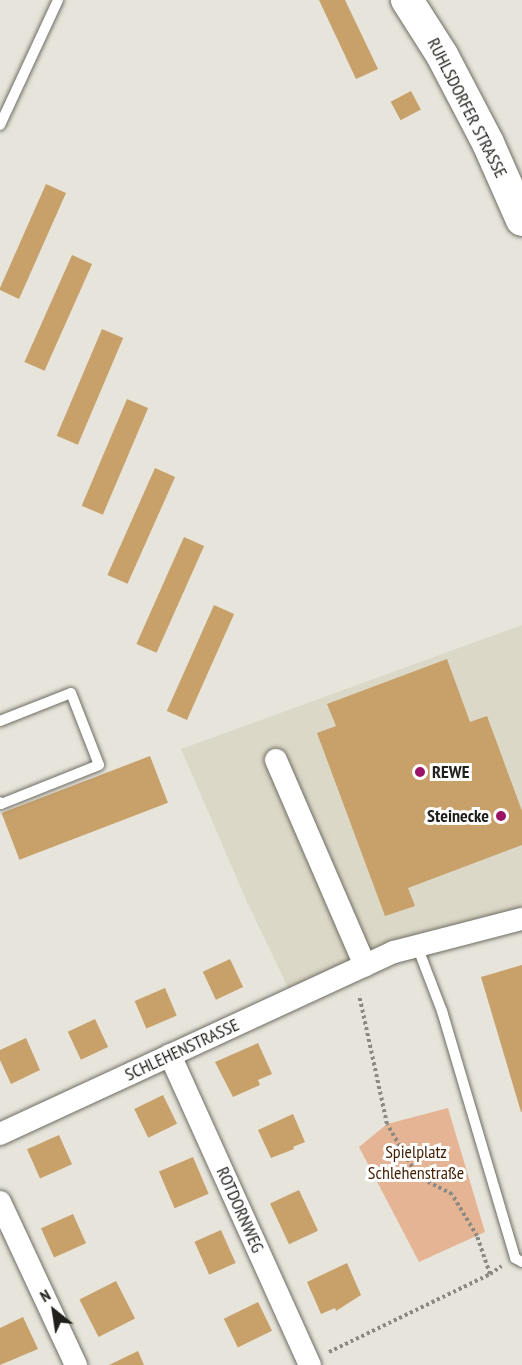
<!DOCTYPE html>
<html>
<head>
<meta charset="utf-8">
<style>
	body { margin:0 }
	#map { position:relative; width:522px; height:1365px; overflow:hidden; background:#e7e5db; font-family:"PT Sans Narrow",sans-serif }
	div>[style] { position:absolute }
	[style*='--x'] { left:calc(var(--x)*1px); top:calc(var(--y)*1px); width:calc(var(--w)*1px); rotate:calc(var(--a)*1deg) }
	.built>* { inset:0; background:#dcd8c7 }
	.green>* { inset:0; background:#e4b495 }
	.building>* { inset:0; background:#c7a06a; transform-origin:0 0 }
	.path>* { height:4px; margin-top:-2px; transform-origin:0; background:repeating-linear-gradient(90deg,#8b8983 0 3px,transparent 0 6px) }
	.roads { filter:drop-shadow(0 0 2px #6f6d64) drop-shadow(0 0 2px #6f6d64) }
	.lane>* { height:10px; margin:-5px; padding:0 5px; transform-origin:5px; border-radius:5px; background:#fff }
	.street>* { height:22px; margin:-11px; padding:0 11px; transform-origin:11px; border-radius:11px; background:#fff }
	.secondary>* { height:32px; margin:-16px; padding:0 16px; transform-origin:16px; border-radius:16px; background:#fff }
	.dots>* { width:16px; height:16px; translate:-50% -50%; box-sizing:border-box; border:3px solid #fff; border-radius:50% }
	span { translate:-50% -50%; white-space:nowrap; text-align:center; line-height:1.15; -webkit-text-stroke:6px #fff; paint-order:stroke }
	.street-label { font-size:18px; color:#201f1c }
	.poi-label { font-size:18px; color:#201f1c; font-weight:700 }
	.left { translate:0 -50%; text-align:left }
	.right { translate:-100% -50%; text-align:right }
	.park-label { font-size:18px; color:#441f03 }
	.north { position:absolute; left:24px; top:1281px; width:60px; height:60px; -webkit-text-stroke:4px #fff; paint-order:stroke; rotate:330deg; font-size:16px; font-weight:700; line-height:24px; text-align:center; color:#201f1c }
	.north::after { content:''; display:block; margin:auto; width:21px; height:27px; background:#201f1c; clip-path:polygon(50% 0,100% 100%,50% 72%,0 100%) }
</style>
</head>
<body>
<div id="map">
	<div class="built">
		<i style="clip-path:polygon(522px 625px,522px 919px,293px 998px,247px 902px,181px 749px)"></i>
	</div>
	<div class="green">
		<i style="clip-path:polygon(448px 1108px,485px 1232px,419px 1262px,359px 1147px,387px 1124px)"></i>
	</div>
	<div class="building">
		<i style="clip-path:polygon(319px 0,345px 0,378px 69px,356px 79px)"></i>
		<i style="left:411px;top:91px;width:21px;height:23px;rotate:62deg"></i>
		<i style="clip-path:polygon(46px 184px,66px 193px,19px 299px,0 290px,0 288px)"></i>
		<i style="left:72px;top:255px;width:22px;height:117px;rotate:24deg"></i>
		<i style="left:102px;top:329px;width:23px;height:116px;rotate:23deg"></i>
		<i style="left:127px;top:399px;width:23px;height:116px;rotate:23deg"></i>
		<i style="left:155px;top:468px;width:22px;height:117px;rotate:24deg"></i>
		<i style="left:184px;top:537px;width:22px;height:117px;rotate:24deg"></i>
		<i style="left:214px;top:605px;width:22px;height:116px;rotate:24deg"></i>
		<i style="clip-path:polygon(447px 659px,470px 722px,487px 716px,522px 811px,522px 845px,408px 888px,415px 906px,385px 916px,317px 733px,336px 726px,327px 704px)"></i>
		<i style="left:150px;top:756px;width:50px;height:159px;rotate:69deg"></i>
		<i style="left:230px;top:959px;width:31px;height:30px;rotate:65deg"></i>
		<i style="clip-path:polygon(522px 965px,522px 1112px,521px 1112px,481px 977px)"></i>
		<i style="left:165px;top:988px;width:30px;height:33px;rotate:67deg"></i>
		<i style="left:95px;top:1019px;width:31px;height:30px;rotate:65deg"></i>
		<i style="clip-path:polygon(26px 1038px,40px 1070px,11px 1084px,0 1060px,0 1050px)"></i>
		<i style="clip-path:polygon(258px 1043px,272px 1074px,258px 1080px,260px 1085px,233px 1097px,215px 1062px)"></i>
		<i style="left:163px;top:1095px;width:32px;height:32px;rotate:64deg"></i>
		<i style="clip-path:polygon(293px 1114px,305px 1142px,293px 1147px,294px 1149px,271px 1158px,258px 1130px)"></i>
		<i style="left:59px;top:1135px;width:32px;height:35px;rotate:66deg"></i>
		<i style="left:193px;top:1157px;width:40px;height:37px;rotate:67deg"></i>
		<i style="left:299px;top:1190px;width:45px;height:32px;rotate:65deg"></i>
		<i style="left:73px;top:1214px;width:32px;height:35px;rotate:66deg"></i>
		<i style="left:221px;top:1230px;width:36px;height:29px;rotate:66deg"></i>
		<i style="clip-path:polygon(347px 1263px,361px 1295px,336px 1311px,335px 1308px,321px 1314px,307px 1282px)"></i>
		<i style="left:116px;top:1281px;width:42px;height:41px;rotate:63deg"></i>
		<i style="left:258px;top:1302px;width:32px;height:38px;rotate:64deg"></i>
		<i style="clip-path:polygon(23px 1317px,38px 1349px,0 1365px,0 1328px)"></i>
		<i style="clip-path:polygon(138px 1351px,144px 1365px,109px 1365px)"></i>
	</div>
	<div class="path">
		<i style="--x:490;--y:1274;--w:14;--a:-34"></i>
		<i style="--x:329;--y:1352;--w:179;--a:-25.8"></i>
		<i style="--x:490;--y:1274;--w:40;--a:-108.9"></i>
		<i style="--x:477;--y:1236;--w:49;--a:-120.8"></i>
		<i style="--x:452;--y:1194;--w:38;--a:-153"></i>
		<i style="--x:418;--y:1177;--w:61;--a:-120.3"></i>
		<i style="--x:387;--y:1124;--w:132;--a:-102.2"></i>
	</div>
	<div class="roads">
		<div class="lane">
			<i style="--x:0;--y:125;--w:138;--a:-65.1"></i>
			<i style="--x:0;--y:721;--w:76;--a:-21.5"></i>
			<i style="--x:71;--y:693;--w:77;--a:68.7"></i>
			<i style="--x:99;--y:765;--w:105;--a:158.3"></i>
			<i style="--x:1;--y:804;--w:2;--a:-117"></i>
			<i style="--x:417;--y:946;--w:70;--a:69"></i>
			<i style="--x:442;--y:1011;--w:258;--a:73.5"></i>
			<i style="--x:515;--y:1258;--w:8;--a:30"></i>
		</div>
		<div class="street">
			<i style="--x:276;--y:760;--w:224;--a:66.6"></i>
			<i style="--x:170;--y:1055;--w:340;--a:65.7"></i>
			<i style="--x:0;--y:1134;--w:434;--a:-24.8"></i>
			<i style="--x:394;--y:952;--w:132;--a:-14.5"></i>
			<i style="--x:0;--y:1202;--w:180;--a:65"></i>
		</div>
		<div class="secondary">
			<i style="--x:407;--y:0;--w:65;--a:57.5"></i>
			<i style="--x:442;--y:55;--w:99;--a:62.4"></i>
			<i style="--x:488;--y:143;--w:84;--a:66.2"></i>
		</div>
	</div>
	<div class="dots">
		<i style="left:420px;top:772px;background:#9a1366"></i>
		<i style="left:501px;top:816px;background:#9a1366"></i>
	</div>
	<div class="street-label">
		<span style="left:467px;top:108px;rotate:63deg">RUHLSDORFER STRASSE</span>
		<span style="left:182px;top:1050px;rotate:-25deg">SCHLEHENSTRASSE</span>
		<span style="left:240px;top:1210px;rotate:66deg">ROTDORNWEG</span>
	</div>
	<div class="poi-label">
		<span class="left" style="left:432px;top:772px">REWE</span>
		<span class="right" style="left:489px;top:816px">Steinecke</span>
	</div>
	<div class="park-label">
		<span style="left:416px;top:1163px">Spielplatz<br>Schlehenstraße</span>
	</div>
	<div class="north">N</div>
</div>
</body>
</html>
